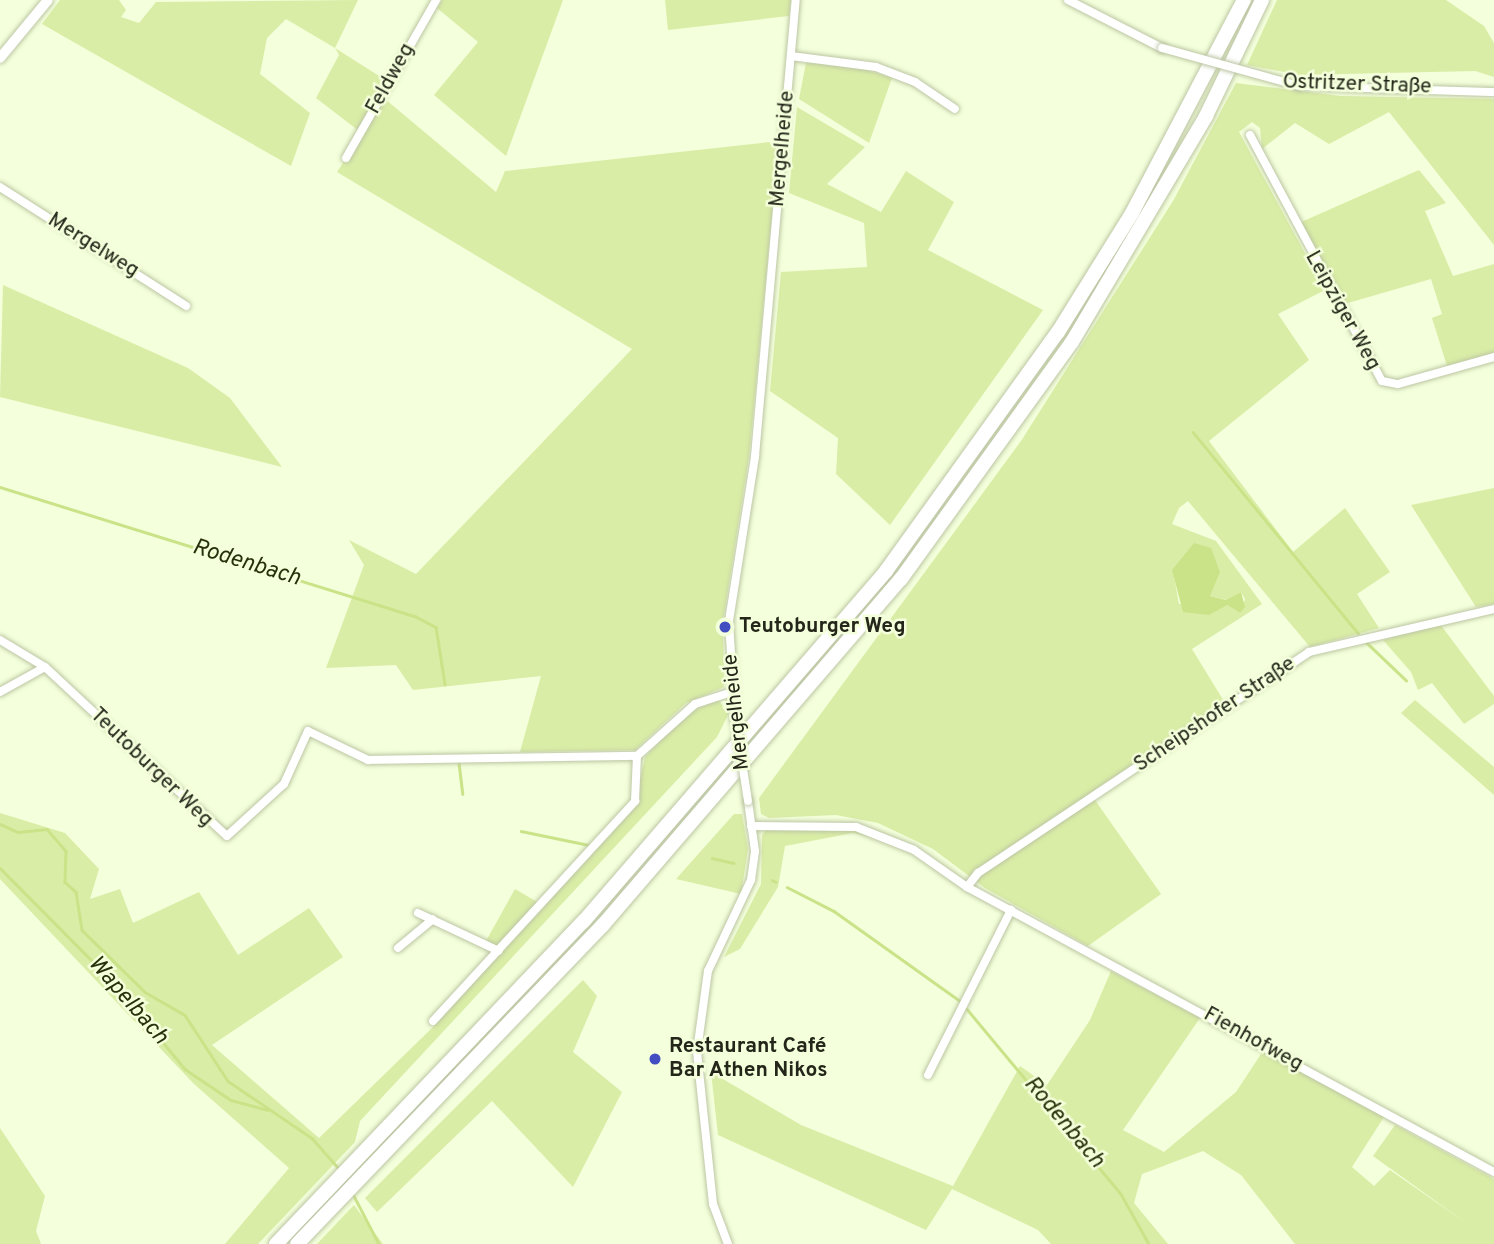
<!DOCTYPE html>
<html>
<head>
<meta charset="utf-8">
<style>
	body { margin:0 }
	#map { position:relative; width:1494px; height:1244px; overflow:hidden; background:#f4ffdb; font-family:Overpass,sans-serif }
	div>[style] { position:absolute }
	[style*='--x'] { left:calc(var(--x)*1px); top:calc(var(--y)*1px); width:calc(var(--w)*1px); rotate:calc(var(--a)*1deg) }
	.green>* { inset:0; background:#daeda6 }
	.water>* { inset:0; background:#cbe388 }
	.stream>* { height:2.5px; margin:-1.25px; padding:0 1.25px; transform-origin:1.25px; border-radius:1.25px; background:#cbe388 }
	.roads { filter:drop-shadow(0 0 2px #bcc6a4) drop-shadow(0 0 2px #bcc6a4) }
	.street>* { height:8px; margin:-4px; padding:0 4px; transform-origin:4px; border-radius:4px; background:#fff }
	.secondary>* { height:10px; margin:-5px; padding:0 5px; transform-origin:5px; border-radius:5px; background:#fff }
	.highway>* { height:14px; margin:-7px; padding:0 7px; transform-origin:7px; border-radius:7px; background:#fff }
	.bridges { filter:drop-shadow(0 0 2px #bcc6a4) drop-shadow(0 0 2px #bcc6a4) }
	.street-bridge>* { height:8px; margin:-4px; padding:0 4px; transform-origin:4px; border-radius:4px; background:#fff }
	.dots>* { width:19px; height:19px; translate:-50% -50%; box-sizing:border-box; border:4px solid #f4ffdb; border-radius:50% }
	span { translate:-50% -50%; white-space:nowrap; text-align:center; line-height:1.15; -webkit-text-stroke:5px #f4ffdb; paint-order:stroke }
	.street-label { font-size:21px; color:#232619 }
	.poi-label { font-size:21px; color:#232619; font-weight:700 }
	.left { translate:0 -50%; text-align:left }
	.water-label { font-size:23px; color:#28310a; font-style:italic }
</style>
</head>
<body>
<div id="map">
	<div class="green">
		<i style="clip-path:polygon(60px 0,119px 0,126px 10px,121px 17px,139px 23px,156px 2px,358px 0,335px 48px,387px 81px,359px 131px,316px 98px,339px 55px,335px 48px,286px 19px,267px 38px,260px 74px,310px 113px,291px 166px,42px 24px)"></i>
		<i style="clip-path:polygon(442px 0,563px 0,506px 156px,434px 95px,478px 42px,437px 8px)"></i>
		<i style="clip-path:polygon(665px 0,791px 0,789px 16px,668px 30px)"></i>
		<i style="clip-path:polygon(1277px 0,1446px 0,1484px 26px,1494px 43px,1494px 77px,1475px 71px,1300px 75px,1247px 65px)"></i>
		<i style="clip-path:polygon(806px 63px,855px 66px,892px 78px,869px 143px,799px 99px)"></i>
		<i style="clip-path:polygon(evenodd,1236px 83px,1341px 96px,1494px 99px,1494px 245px,1389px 112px,1329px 144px,1295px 123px,1262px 149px,1260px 128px,1252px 122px,1239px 132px,1325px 290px,1278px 314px,1309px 360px,1209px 441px,1293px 552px,1345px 508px,1390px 572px,1357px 594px,1379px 628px,1310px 647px,1188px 501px,1179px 508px,1172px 524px,1216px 541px,1262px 604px,1192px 649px,1225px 703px,1090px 793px,1161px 894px,1088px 946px,985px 888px,933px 849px,878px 823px,836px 815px,769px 818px,761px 814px,759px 798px,1021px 441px,1173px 201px,1236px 83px,1192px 549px,1215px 559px,1210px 596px,1227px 600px,1241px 592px,1245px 599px,1240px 613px,1227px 605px,1179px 604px,1173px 570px,1192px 549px)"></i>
		<i style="clip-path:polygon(385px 99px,496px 192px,505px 171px,779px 141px,749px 456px,723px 621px,724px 687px,686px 703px,635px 750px,520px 752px,541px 676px,413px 690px,396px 665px,326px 668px,364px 565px,349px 540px,416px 574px,632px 349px,337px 172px)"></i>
		<i style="clip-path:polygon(797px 107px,865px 147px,827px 184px,881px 212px,906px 171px,954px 202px,928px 250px,1043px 310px,890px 525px,836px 474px,838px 438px,770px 391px,781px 272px,867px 267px,864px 223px,789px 193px)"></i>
		<i style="clip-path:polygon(1419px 170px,1446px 203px,1425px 211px,1453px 276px,1494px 264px,1494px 353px,1447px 366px,1432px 318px,1442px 314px,1431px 279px,1341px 305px,1299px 223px)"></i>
		<i style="clip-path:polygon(3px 285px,188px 368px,230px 398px,282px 467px,0 397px)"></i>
		<i style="clip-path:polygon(1494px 488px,1494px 604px,1476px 607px,1411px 505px)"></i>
		<i style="clip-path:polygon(1440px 624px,1494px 696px,1494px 704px,1464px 724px,1432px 683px,1418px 690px,1411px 672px,1383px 640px)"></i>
		<i style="clip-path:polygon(718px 700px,729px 713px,717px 737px,360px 1121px,355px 1142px,258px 1244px,225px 1244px,289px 1168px,193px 1083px,0 879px,0 813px,65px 833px,99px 869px,90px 899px,120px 889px,133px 923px,199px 892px,238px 955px,309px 908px,343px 957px,212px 1045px,319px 1138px,433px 1027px,634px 809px,645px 757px,688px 713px)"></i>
		<i style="clip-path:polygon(1415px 700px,1494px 767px,1494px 795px,1401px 713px)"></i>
		<i style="clip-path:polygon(734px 814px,742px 814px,748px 849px,741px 894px,676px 879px)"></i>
		<i style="clip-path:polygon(768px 828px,855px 830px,883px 840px,853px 833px,785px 846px,778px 887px,740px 949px,724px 957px,761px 884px,762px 835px)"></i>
		<i style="clip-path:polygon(515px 889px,539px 903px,497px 946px,486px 941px)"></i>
		<i style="clip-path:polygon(1111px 971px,1200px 1018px,1123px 1130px,1164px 1152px,1236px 1092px,1263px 1051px,1384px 1117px,1352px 1167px,1374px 1186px,1390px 1170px,1466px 1223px,1373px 1156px,1395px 1125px,1494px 1179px,1494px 1244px,1295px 1244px,1241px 1175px,1203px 1151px,1142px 1174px,1134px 1203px,1168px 1244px,1051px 1244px,1038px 1230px,952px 1189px,926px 1230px,718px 1135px,711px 1072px,801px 1125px,953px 1186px,1020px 1066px,1047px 1085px,1090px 1020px)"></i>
		<i style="clip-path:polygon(583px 980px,597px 996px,573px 1052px,622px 1092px,573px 1187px,492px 1101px,377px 1212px,365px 1198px)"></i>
		<i style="clip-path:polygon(0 1128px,45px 1196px,36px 1231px,41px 1244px,0 1244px)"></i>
		<i style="clip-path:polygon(354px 1205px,383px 1244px,317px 1244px)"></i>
	</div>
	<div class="water">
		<i style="clip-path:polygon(1194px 543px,1211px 548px,1220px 572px,1210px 596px,1226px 600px,1241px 592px,1245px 607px,1240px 613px,1227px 605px,1209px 615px,1183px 612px,1172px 570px)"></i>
	</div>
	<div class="stream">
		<i style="--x:1193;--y:432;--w:260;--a:50.6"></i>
		<i style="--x:0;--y:487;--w:435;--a:17.3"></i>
		<i style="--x:415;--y:616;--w:24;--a:28"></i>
		<i style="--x:436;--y:627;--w:58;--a:81"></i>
		<i style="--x:1365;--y:641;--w:57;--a:43.6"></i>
		<i style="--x:459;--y:763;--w:31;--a:83"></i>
		<i style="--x:0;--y:824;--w:20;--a:24"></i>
		<i style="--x:18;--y:832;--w:29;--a:-6"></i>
		<i style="--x:47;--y:829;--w:29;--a:49"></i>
		<i style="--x:66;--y:851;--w:31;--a:92"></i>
		<i style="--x:65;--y:882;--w:15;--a:42"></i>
		<i style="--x:76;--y:892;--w:38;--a:81"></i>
		<i style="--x:82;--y:930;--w:88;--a:44.5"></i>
		<i style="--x:145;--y:992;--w:46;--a:29.9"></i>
		<i style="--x:185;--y:1015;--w:79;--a:56.9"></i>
		<i style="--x:228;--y:1081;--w:102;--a:34.2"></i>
		<i style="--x:312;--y:1138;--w:44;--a:48.7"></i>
		<i style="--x:521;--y:831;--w:69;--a:11.6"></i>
		<i style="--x:712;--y:858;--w:22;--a:13"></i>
		<i style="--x:0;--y:868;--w:165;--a:45.2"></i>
		<i style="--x:116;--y:985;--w:109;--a:50.6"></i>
		<i style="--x:185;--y:1069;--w:55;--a:34"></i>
		<i style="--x:231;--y:1100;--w:38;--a:15"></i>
		<i style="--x:772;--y:880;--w:4;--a:27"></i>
		<i style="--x:787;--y:887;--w:53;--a:27.1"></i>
		<i style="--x:834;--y:911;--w:158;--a:35.5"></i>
		<i style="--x:967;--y:1009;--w:241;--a:50.2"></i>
		<i style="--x:1121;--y:1194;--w:57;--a:60.8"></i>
		<i style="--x:352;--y:1192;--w:59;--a:62.6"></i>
	</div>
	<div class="roads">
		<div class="street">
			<i style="--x:1068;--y:0;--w:106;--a:27.1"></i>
			<i style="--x:791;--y:56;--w:86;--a:7.4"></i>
			<i style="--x:876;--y:67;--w:42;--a:21"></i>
			<i style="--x:915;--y:82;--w:48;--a:34"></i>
			<i style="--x:1299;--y:86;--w:195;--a:1.8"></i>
			<i style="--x:1250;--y:135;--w:279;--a:61.8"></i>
			<i style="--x:1382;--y:381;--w:16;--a:11"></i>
			<i style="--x:1398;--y:384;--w:100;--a:-15.7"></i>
			<i style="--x:346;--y:158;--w:182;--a:-60.3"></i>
			<i style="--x:0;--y:187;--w:221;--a:32.6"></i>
			<i style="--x:0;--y:640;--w:52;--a:31"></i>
			<i style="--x:45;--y:667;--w:248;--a:42.9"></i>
			<i style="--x:227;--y:836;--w:77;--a:-42.4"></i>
			<i style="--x:284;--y:784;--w:58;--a:-65.6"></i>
			<i style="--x:308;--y:731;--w:67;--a:25.8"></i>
			<i style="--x:368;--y:760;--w:269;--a:-0.9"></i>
			<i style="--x:637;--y:756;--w:78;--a:-41.9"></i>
			<i style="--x:695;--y:704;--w:38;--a:-18"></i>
			<i style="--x:0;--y:692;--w:51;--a:-29.1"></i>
			<i style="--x:735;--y:717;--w:96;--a:-93.6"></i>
			<i style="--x:729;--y:621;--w:167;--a:-81"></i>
			<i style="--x:755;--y:456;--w:458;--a:-84.9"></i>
			<i style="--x:751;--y:826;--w:105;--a:0.5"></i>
			<i style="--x:856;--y:827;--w:62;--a:21.6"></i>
			<i style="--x:914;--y:850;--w:65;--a:34.9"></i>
			<i style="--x:967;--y:887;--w:599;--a:28.4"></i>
			<i style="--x:967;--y:887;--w:18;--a:-52"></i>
			<i style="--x:978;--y:873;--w:398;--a:-33.7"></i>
			<i style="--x:1309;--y:652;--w:190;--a:-13.1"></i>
			<i style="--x:418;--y:913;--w:89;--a:25.1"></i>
			<i style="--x:398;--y:948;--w:45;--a:-39.6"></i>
			<i style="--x:433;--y:1021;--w:299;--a:-47.4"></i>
			<i style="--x:635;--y:801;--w:45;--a:-87.5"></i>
			<i style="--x:928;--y:1075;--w:185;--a:-63.3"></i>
			<i style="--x:728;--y:1244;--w:43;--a:-110.6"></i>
			<i style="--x:713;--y:1204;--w:154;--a:-96"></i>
			<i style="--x:697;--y:1051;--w:81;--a:-82.2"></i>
			<i style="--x:708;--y:971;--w:101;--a:-64.7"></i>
			<i style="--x:751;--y:880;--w:29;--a:-82"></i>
			<i style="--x:755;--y:851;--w:50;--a:-98"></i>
		</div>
		<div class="secondary">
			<i style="--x:0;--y:58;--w:75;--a:-50.4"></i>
		</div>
		<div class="highway">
			<i style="--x:276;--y:1244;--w:446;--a:-46.4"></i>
			<i style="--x:584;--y:921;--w:462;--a:-49.2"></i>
			<i style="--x:886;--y:571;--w:294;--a:-54.3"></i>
			<i style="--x:1058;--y:332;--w:140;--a:-58.1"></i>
			<i style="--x:1132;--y:213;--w:241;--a:-62.3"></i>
			<i style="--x:297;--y:1244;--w:442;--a:-46.2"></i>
			<i style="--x:603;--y:925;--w:457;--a:-49.3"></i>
			<i style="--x:901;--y:579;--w:292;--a:-54.2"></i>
			<i style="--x:1072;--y:342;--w:263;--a:-59.3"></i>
			<i style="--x:1206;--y:116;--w:129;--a:-64.2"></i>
		</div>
	</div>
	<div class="bridges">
		<div class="street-bridge">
			<i style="--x:1162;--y:48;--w:142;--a:15.5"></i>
			<i style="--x:735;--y:717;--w:85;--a:81.2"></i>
		</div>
	</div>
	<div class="dots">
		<i style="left:725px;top:627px;background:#424dc1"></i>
		<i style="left:655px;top:1059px;background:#424dc1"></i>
	</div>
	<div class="street-label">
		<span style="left:391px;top:79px;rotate:-61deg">Feldweg</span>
		<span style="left:1357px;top:85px;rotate:2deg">Ostritzer Straße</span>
		<span style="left:783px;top:149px;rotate:-85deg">Mergelheide</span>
		<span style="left:93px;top:246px;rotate:32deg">Mergelweg</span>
		<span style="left:1342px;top:311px;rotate:61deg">Leipziger Weg</span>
		<span style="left:737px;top:712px;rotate:-96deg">Mergelheide</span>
		<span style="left:1215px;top:715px;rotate:-34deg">Scheipshofer Straße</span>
		<span style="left:151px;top:768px;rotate:44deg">Teutoburger Weg</span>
		<span style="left:1253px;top:1040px;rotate:29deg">Fienhofweg</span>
	</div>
	<div class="poi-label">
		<span class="left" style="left:739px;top:627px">Teutoburger Weg</span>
		<span class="left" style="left:669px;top:1059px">Restaurant Café<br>Bar Athen Nikos</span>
	</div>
	<div class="water-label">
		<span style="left:246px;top:564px;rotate:17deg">Rodenbach</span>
		<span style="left:127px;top:1001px;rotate:49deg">Wapelbach</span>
		<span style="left:1063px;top:1123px;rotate:50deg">Rodenbach</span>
	</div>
</div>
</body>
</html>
